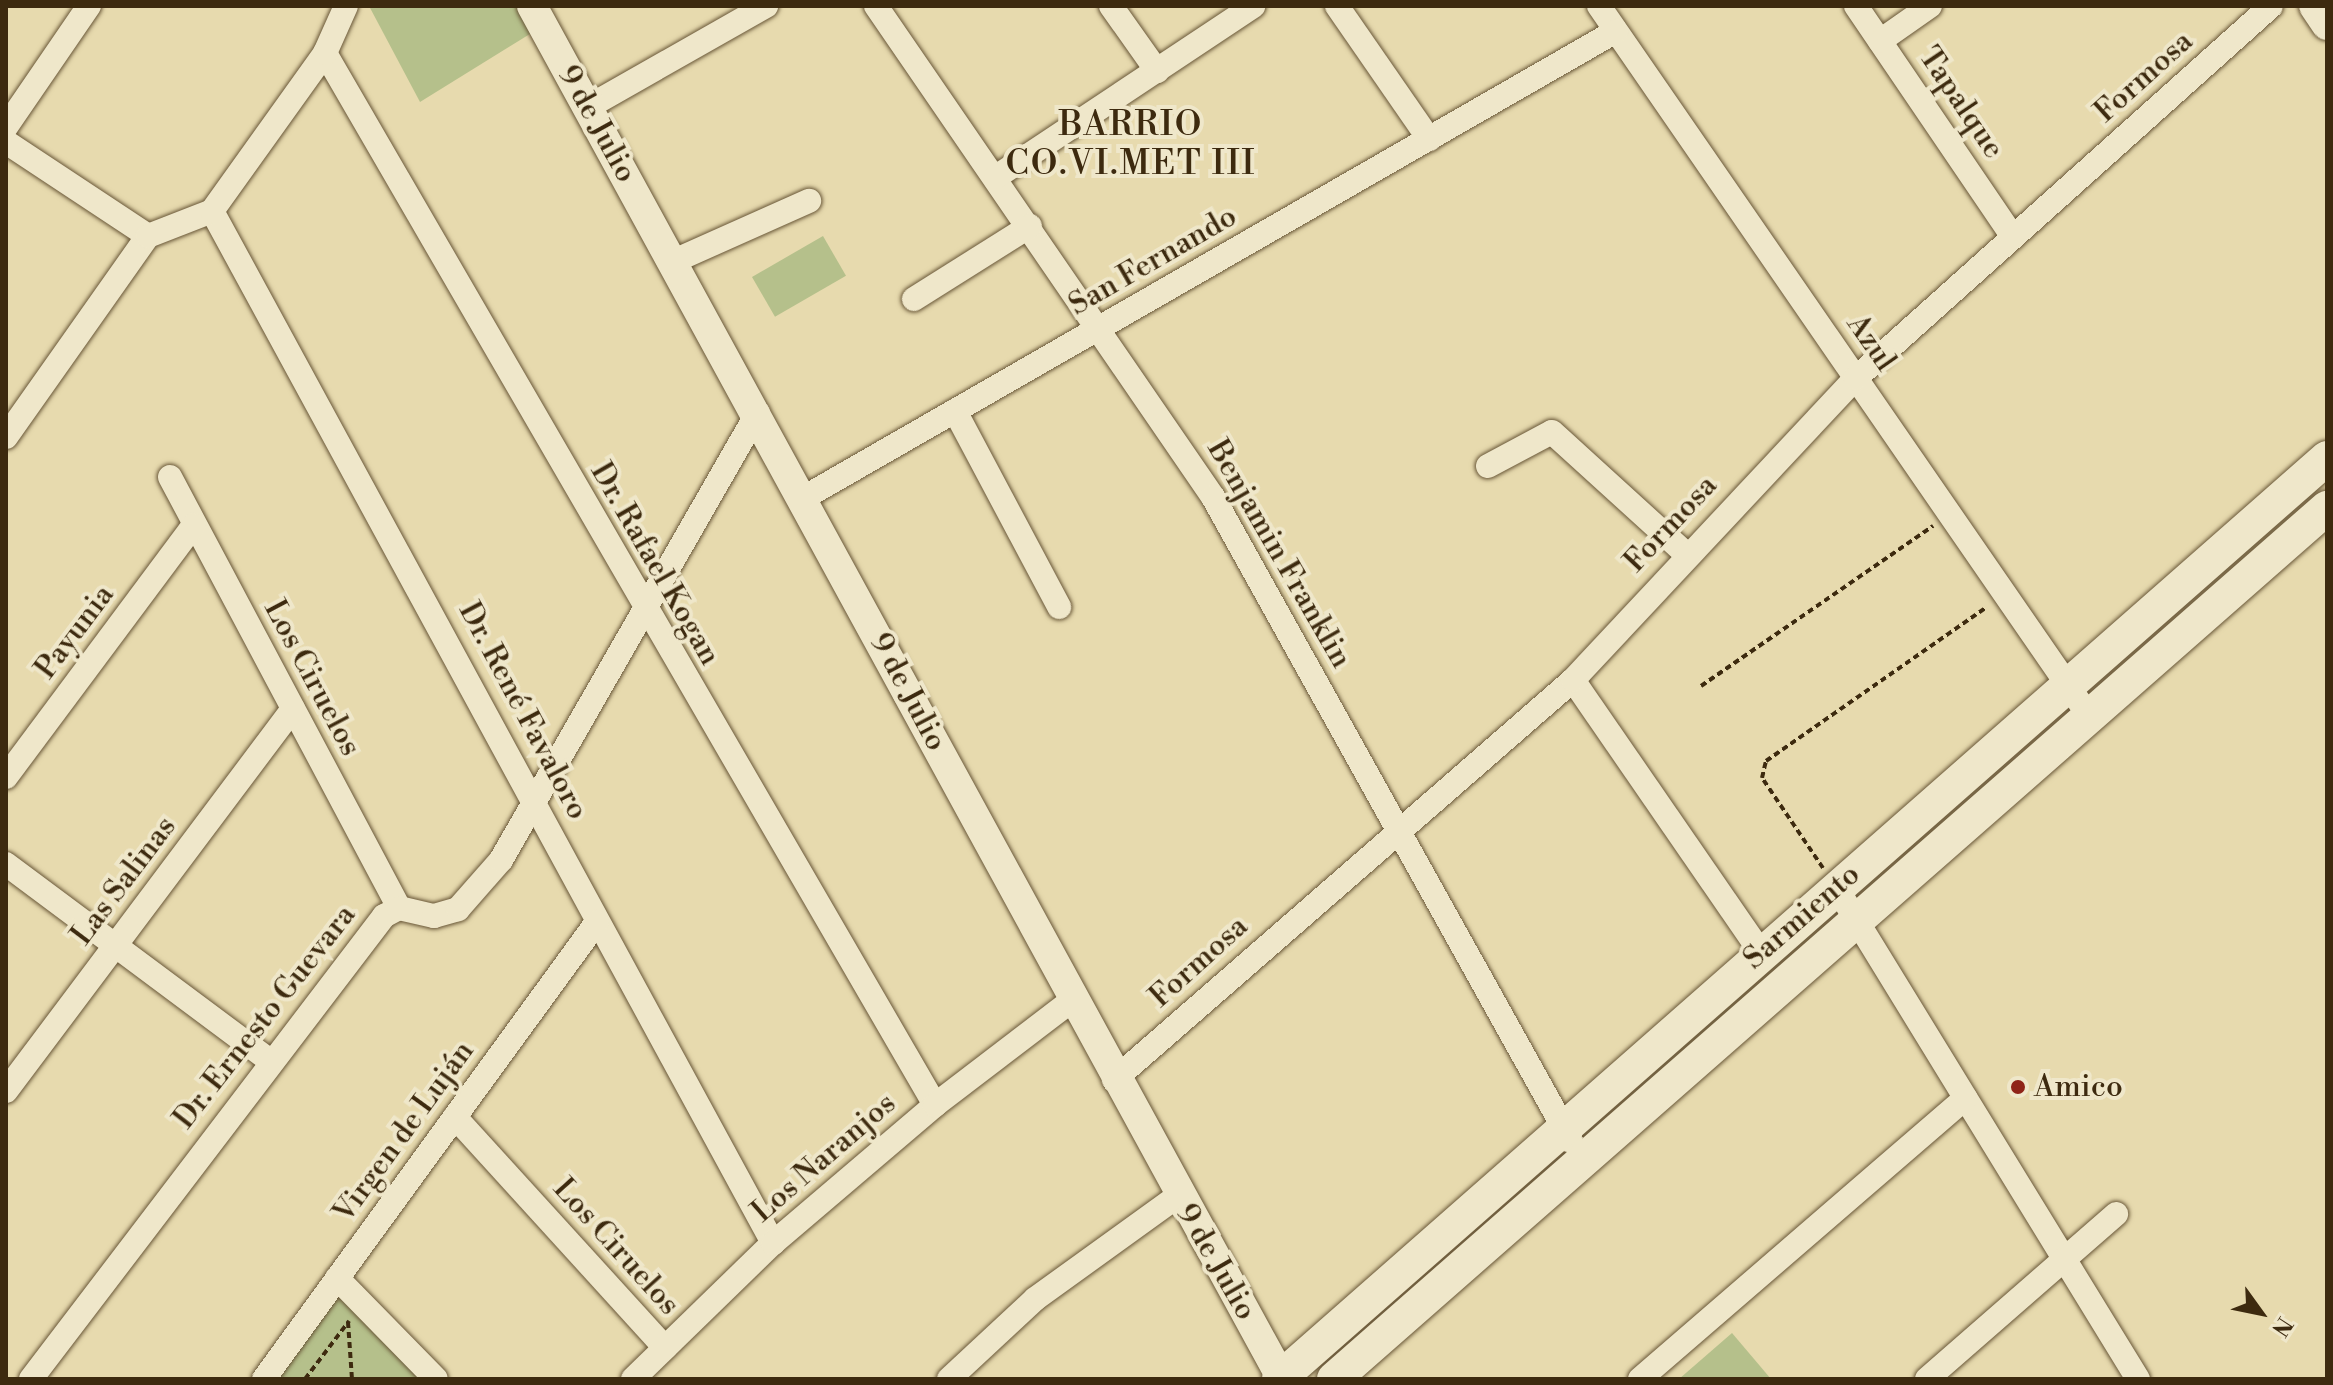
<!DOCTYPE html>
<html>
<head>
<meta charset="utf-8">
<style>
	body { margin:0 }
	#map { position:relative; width:2333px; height:1385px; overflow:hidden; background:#e7daae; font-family:"Libre Bodoni",serif }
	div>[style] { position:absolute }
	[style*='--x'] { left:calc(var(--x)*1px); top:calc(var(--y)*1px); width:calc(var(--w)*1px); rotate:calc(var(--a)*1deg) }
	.green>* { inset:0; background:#b5c08b; transform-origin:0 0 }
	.path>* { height:4px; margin-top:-2px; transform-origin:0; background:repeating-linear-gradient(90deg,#3d2a0f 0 6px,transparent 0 10px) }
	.roads { filter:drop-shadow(0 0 2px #685637) drop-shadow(0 0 2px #685637) }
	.minor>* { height:24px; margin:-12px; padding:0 12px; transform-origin:12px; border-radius:12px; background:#efe7ca }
	.tertiary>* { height:30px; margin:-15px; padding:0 15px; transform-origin:15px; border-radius:15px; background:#efe7ca }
	.secondary>* { height:34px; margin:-17px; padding:0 17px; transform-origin:17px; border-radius:17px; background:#efe7ca }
	.dots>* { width:22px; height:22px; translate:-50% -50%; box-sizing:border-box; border:4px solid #efe7ca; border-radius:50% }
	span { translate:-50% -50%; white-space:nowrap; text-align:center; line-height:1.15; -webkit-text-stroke:8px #efe7ca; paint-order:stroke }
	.street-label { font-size:30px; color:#3d2a0f }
	.poi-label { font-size:30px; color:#3d2a0f }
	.left { translate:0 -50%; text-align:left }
	.quarter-label { font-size:34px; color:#3d2a0f; letter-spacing:2px }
	.frame { position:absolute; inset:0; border:8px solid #3d2a0f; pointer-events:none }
	.north { position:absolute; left:2221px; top:1273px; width:80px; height:80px; -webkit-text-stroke:6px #efe7ca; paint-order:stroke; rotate:123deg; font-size:22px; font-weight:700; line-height:32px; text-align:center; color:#3d2a0f }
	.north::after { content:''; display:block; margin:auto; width:28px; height:36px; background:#3d2a0f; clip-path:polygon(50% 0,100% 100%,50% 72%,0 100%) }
</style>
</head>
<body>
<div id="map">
	<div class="green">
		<i style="clip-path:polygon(369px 6px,525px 6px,538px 29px,420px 102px)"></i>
		<i style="left:823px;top:236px;width:46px;height:82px;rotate:60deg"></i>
		<i style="clip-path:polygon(337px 1278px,436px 1379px,264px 1379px)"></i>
		<i style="clip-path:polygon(1732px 1333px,1771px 1379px,1679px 1379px)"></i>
	</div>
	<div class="path">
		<i style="--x:1701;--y:686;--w:282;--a:-34.6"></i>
		<i style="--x:1823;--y:868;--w:109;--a:-124.1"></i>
		<i style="--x:1762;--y:778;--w:17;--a:-77"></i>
		<i style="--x:1766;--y:761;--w:269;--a:-34.9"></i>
		<i style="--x:348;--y:1322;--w:57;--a:86"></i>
		<i style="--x:305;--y:1379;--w:73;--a:-52.8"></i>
	</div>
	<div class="roads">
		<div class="minor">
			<i style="--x:876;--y:6;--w:596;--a:55.54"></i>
			<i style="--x:1213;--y:497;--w:737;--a:60.93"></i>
			<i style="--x:1111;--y:6;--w:80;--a:54.7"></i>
			<i style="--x:1337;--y:6;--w:162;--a:55.3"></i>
			<i style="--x:1599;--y:6;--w:863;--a:55.39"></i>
			<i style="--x:1856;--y:6;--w:279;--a:55.8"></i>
			<i style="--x:1880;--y:41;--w:61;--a:-35"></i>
			<i style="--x:325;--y:53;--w:1216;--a:59.89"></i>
			<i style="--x:588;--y:107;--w:205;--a:-29.6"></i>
			<i style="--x:6;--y:127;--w:147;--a:-55.6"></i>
			<i style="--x:6;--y:142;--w:170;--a:33.5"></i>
			<i style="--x:996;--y:177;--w:309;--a:-33.6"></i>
			<i style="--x:212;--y:211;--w:1175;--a:61.47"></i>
			<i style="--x:674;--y:261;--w:148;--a:-24"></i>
			<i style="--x:914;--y:299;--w:137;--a:-32.2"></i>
			<i style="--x:955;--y:411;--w:222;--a:62"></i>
			<i style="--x:6;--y:437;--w:246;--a:-54.8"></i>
			<i style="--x:148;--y:236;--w:69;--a:-21.3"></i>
			<i style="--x:212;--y:211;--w:194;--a:-54.4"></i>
			<i style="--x:325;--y:53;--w:51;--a:-65.9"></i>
			<i style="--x:1488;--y:466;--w:72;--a:-28"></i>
			<i style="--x:1552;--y:432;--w:183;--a:42.3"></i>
			<i style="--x:170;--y:477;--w:488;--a:62"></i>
			<i style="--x:805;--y:497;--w:935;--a:-29.88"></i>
			<i style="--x:1573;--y:680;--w:331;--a:55.4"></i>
			<i style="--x:6;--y:777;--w:314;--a:-53.3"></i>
			<i style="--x:6;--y:864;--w:329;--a:36.7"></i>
			<i style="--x:1836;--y:887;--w:577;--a:58.46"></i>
			<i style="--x:1114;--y:1080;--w:609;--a:-41.07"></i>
			<i style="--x:1573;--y:680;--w:414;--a:-46.9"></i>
			<i style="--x:1856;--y:378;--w:557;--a:-41.87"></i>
			<i style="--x:6;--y:1091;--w:478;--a:-53.1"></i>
			<i style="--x:455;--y:1117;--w:312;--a:47.7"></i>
			<i style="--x:337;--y:1278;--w:141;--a:45.6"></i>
			<i style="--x:31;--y:1379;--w:582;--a:-52.68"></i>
			<i style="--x:384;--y:916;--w:17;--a:-28"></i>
			<i style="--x:399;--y:908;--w:36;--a:13"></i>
			<i style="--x:434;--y:916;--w:25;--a:-16"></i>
			<i style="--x:458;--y:909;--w:65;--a:-48.7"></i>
			<i style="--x:501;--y:860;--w:516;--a:-60.16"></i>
			<i style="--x:264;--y:1379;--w:565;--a:-53.92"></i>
			<i style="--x:633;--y:1379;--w:195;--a:-44.2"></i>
			<i style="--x:773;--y:1243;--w:213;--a:-40.4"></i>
			<i style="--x:935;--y:1105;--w:171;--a:-37.4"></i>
			<i style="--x:949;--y:1379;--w:117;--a:-42.9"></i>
			<i style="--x:1035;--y:1299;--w:176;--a:-35.8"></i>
			<i style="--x:1640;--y:1379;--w:430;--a:-40.8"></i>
			<i style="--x:1927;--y:1379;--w:251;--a:-41.1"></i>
		</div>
		<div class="tertiary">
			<i style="--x:532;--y:6;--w:1564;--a:61.35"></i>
			<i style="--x:2314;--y:6;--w:23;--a:56"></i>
		</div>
		<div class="secondary">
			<i style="--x:1279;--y:1379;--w:1395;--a:-41.31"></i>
			<i style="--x:1334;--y:1379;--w:1321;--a:-41.26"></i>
		</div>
	</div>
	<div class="dots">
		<i style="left:2018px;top:1087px;background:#8f2418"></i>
	</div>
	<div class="street-label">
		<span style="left:2144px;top:77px;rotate:-42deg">Formosa</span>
		<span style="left:1961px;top:103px;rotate:56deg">Tapalque</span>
		<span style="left:597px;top:124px;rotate:61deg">9 de Julio</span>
		<span style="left:1153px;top:261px;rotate:-30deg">San Fernando</span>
		<span style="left:1871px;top:343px;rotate:55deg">Azul</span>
		<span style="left:1671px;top:524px;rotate:-47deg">Formosa</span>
		<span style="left:1279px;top:554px;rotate:60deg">Benjamin Franklin</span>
		<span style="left:655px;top:564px;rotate:60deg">Dr. Rafael Kogan</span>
		<span style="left:75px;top:632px;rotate:-53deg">Payunia</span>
		<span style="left:312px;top:678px;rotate:62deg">Los Ciruelos</span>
		<span style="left:908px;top:692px;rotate:62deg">9 de Julio</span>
		<span style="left:523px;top:711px;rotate:62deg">Dr. René Favaloro</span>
		<span style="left:124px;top:881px;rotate:-53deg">Las Salinas</span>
		<span style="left:1802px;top:917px;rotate:-41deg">Sarmiento</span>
		<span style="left:1199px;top:962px;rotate:-42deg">Formosa</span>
		<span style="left:265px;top:1017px;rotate:-52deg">Dr. Ernesto Guevara</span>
		<span style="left:404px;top:1132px;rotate:-54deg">Virgen de Luján</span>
		<span style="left:824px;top:1158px;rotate:-41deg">Los Naranjos</span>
		<span style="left:616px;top:1247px;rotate:48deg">Los Ciruelos</span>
		<span style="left:1216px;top:1262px;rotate:60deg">9 de Julio</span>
	</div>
	<div class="poi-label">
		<span class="left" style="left:2034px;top:1087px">Amico</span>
	</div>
	<div class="quarter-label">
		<span style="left:1131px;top:145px">BARRIO<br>CO.VI.MET III</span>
	</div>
	<div class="frame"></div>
	<div class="north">N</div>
</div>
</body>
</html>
